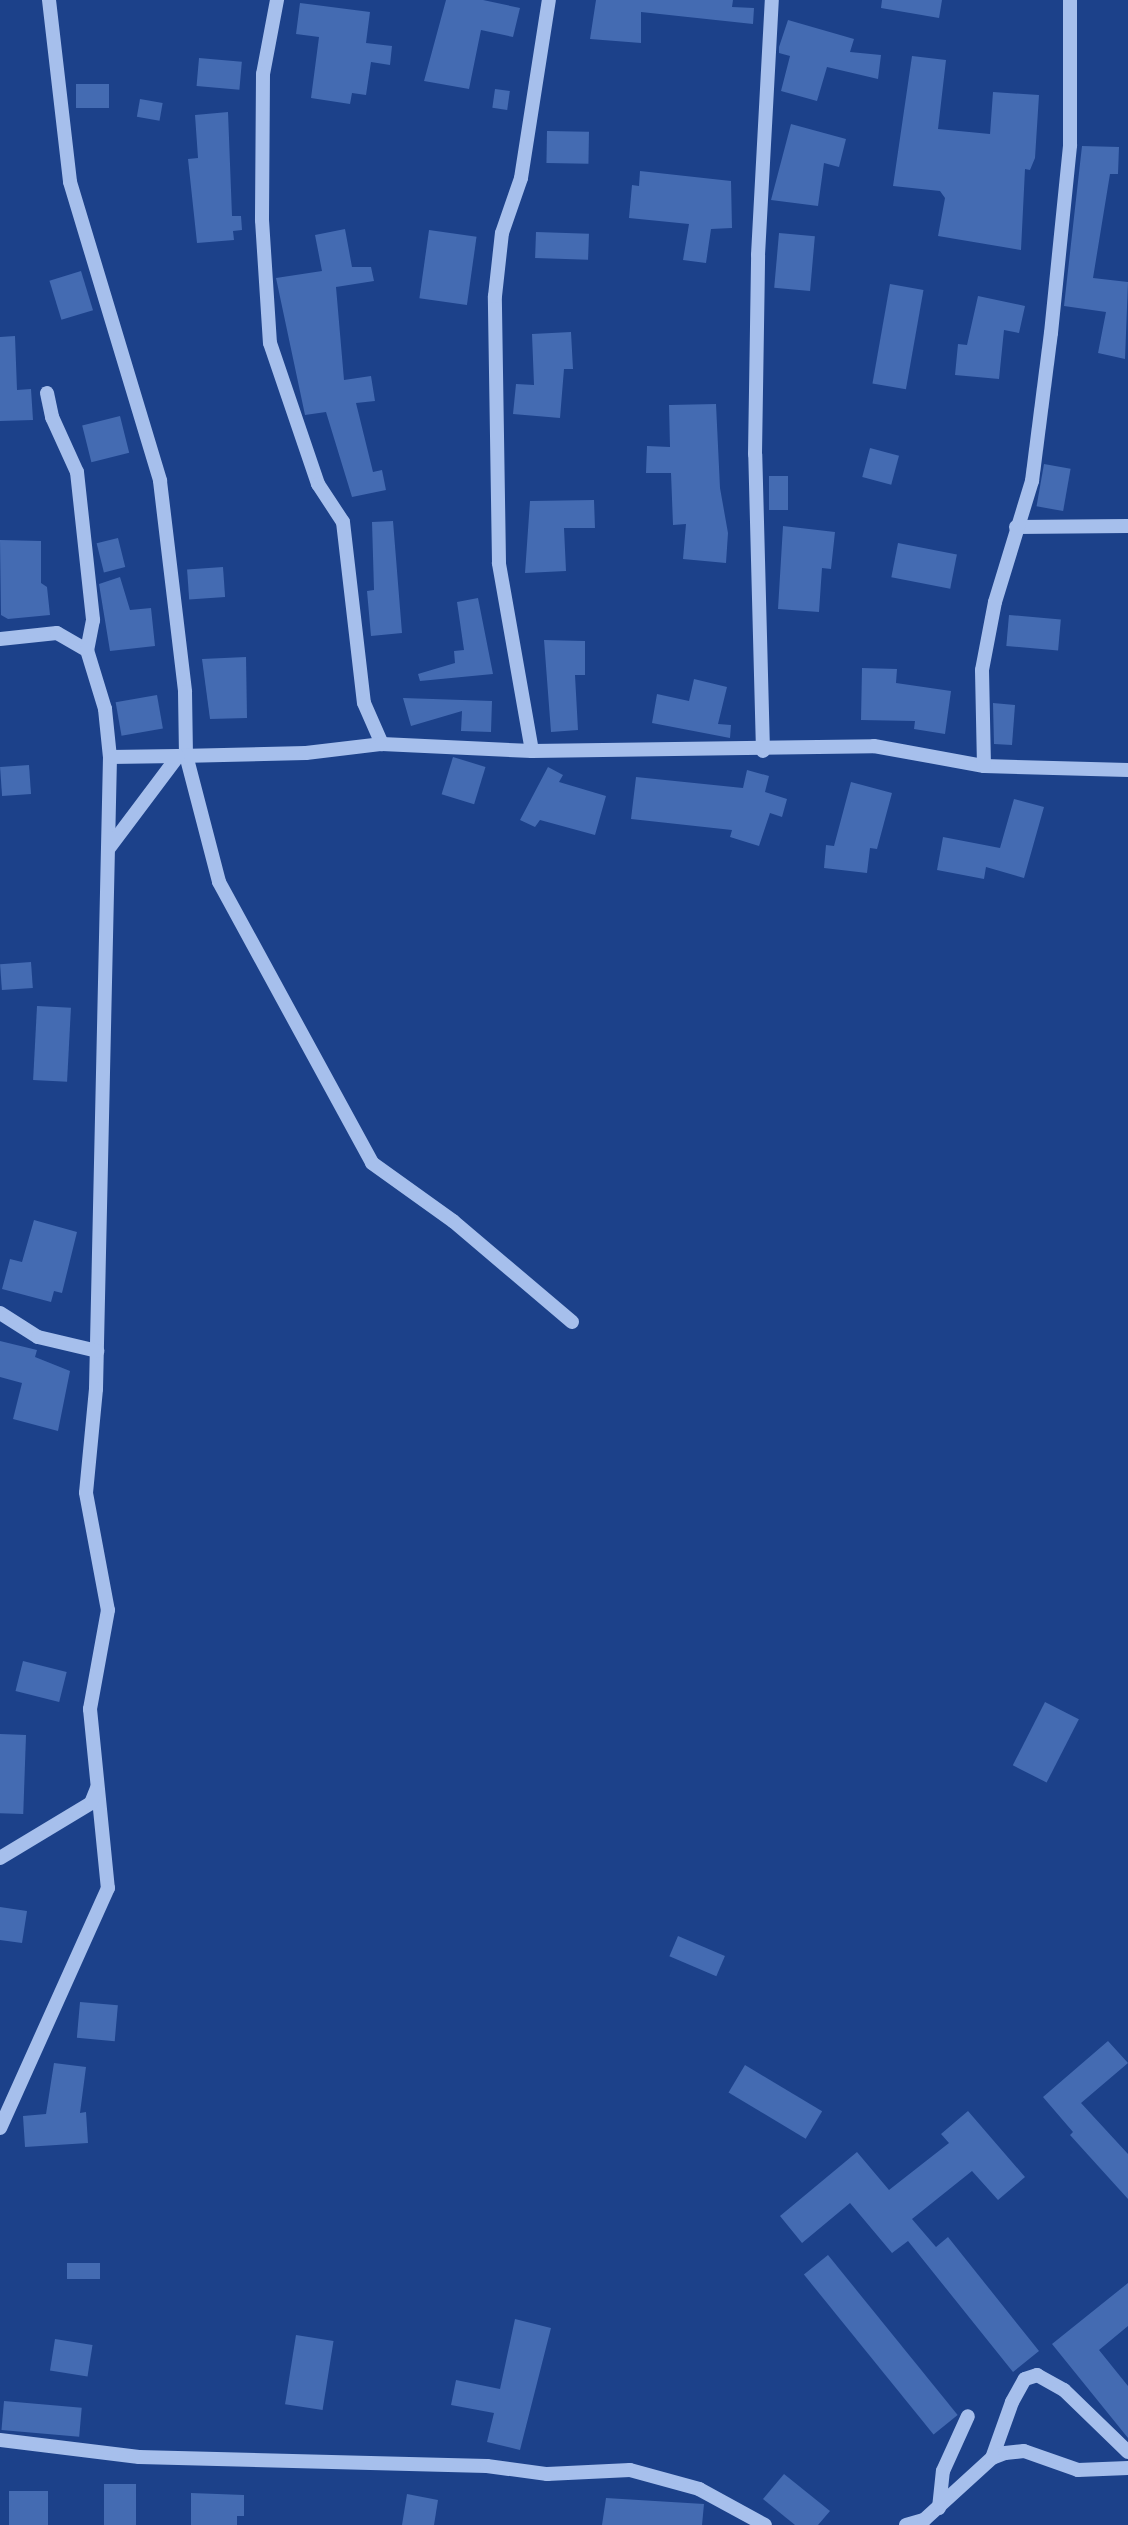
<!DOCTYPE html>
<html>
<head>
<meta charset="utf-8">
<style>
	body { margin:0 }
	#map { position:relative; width:1128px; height:2525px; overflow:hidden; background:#1c418a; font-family:Inter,sans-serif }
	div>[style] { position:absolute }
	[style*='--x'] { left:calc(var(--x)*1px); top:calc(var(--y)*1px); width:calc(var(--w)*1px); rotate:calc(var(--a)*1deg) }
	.building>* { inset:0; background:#446bb2; transform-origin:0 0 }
	.minor>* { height:14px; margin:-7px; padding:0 7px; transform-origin:7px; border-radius:7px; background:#a6bfec }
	span { translate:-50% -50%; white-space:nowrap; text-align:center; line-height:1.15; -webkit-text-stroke:6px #1c418a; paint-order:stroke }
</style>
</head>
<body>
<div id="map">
	<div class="building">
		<i style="clip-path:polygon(446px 0,483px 0,520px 8px,513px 37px,481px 30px,469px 89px,424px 81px)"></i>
		<i style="clip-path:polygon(596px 0,733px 0,732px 7px,754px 8px,753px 24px,641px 12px,641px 43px,590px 39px)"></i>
		<i style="clip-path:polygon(882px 0,942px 0,939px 18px,881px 8px)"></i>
		<i style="clip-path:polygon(300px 3px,370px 12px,366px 43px,392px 46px,390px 65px,371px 62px,366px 95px,352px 93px,350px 104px,311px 98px,319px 37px,296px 34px)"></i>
		<i style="clip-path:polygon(788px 20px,854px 39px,850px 52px,881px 55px,878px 79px,827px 67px,817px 101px,781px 91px,790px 56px,779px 53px,779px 47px)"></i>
		<i style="clip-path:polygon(912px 56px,946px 60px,938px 129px,990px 134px,993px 92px,1039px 95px,1035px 158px,1030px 170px,1025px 169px,1021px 250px,938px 236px,945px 198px,940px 191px,893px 186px)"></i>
		<i style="left:199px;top:58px;width:43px;height:28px;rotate:5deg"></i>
		<i style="left:76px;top:84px;width:33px;height:24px"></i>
		<i style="left:495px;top:89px;width:15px;height:19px;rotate:8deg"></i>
		<i style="left:140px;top:99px;width:23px;height:18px;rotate:10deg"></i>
		<i style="clip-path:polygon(228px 112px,232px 216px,241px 216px,242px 230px,233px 231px,234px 240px,197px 243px,188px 159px,198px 158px,195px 115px)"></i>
		<i style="clip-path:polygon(791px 124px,846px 139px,839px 167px,824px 163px,818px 206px,771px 200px)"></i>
		<i style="left:547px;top:131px;width:42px;height:32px;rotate:1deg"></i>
		<i style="clip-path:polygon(1082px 146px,1119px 147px,1118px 174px,1110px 174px,1093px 278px,1128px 282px,1125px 359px,1098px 353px,1106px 312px,1064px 306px)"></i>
		<i style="clip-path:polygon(640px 171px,731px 181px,732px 228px,711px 229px,706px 263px,683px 260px,689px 224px,629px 218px,632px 185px,639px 186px)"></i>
		<i style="clip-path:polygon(345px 229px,352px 267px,371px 267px,374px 281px,336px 287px,344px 380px,371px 376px,375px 401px,356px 403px,373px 472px,382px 470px,386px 490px,352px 497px,326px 412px,305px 415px,276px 278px,322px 271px,315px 235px)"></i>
		<i style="left:429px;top:230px;width:48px;height:69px;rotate:8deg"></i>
		<i style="left:536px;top:232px;width:53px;height:26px;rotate:2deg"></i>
		<i style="left:779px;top:233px;width:36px;height:55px;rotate:5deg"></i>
		<i style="left:81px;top:271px;width:41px;height:33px;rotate:73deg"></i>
		<i style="left:890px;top:284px;width:34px;height:101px;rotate:10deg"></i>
		<i style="clip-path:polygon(978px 296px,1025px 306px,1019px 333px,1004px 330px,999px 379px,955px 375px,958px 344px,967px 345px)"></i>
		<i style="clip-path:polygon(571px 332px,573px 369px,564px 369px,560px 418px,513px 414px,516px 384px,534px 385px,532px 334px)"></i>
		<i style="clip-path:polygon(15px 336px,17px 390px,31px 389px,33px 420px,0 421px,0 337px)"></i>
		<i style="clip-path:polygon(716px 404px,720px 488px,728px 533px,726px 563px,683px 559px,686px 524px,673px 525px,671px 473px,646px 473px,647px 446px,670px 447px,669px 405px)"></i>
		<i style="left:120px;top:416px;width:38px;height:39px;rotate:76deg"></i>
		<i style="left:870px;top:448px;width:30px;height:30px;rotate:15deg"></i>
		<i style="left:1044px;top:464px;width:27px;height:43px;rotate:10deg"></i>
		<i style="left:769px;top:476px;width:19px;height:34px"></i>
		<i style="clip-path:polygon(594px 500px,595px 528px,564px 528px,566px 571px,525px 573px,530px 501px)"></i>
		<i style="clip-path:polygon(393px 521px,402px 633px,371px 636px,367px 591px,374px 590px,372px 522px)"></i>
		<i style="clip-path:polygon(783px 526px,835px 532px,831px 569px,822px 568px,819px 612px,778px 609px)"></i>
		<i style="left:118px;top:538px;width:30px;height:22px;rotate:76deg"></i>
		<i style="clip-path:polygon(0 540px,41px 541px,41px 583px,47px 587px,50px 615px,8px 619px,1px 615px)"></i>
		<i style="left:898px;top:543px;width:60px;height:35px;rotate:11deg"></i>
		<i style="left:223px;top:567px;width:30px;height:36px;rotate:86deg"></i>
		<i style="clip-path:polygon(120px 577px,130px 610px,151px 608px,155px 646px,110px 651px,99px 584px)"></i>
		<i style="clip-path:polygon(478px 598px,493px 674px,420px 681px,418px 674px,455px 663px,454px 651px,464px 650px,457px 602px)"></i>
		<i style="left:1009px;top:615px;width:52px;height:31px;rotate:5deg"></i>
		<i style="clip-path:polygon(544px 640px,585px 641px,585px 675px,575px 675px,578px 730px,551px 732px)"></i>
		<i style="clip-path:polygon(246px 657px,247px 718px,210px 719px,202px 659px)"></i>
		<i style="clip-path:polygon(862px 668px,897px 669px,896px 683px,951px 691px,945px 734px,914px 729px,915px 721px,861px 720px)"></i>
		<i style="clip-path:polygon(694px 679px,727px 687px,718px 724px,731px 725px,730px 738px,652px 723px,657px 694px,689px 701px)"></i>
		<i style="left:157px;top:695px;width:34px;height:42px;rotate:80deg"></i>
		<i style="clip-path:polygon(403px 698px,492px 701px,491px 732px,461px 731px,462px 711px,411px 726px)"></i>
		<i style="clip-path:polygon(993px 703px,1015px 705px,1012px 745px,994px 744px)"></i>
		<i style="left:453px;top:757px;width:34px;height:39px;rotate:17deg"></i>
		<i style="left:29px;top:765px;width:29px;height:29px;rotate:86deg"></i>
		<i style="clip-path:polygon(548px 767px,563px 775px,559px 782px,606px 796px,595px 835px,540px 820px,535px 827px,520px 820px)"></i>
		<i style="clip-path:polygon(747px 770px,769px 776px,765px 792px,787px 799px,782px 817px,770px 813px,759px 846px,730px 837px,732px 830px,631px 819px,636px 777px,743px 788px)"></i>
		<i style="clip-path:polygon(851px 782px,892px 793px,877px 849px,870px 848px,867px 873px,824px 868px,826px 845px,834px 846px)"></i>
		<i style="clip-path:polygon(1014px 799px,1044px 807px,1024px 878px,986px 867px,984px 879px,937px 870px,943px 837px,1000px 848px)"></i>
		<i style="left:31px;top:962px;width:26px;height:31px;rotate:86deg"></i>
		<i style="left:37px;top:1006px;width:34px;height:74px;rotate:3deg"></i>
		<i style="clip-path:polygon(34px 1220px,77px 1232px,62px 1293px,54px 1291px,51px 1302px,2px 1289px,10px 1259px,22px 1262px)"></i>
		<i style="clip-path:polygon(0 1341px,37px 1350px,35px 1357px,70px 1371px,58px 1431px,13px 1419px,22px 1383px,0 1377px)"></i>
		<i style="left:23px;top:1661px;width:45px;height:31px;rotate:14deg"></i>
		<i style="left:1045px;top:1702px;width:38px;height:71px;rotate:27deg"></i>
		<i style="left:26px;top:1735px;width:79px;height:26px;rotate:92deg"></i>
		<i style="clip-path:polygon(0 1907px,27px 1911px,22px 1943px,0 1940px)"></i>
		<i style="left:678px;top:1936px;width:51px;height:22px;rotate:23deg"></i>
		<i style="left:80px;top:2002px;width:38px;height:36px;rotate:5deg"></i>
		<i style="clip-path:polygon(1108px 2041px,1128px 2063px,1081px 2103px,1128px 2154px,1128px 2199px,1070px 2135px,1073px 2132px,1043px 2097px)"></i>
		<i style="clip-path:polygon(54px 2063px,86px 2067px,80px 2113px,86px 2112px,88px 2143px,25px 2147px,23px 2116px,46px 2114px)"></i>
		<i style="left:745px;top:2065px;width:90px;height:32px;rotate:31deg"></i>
		<i style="clip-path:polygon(968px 2111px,1025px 2177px,998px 2200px,972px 2171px,912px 2219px,936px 2247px,948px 2237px,1039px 2351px,1013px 2372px,908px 2241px,892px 2253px,850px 2203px,802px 2243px,780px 2216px,857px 2152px,889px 2190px,949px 2143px,941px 2134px)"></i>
		<i style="left:828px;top:2255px;width:206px;height:31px;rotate:51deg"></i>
		<i style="left:67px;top:2263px;width:33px;height:16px"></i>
		<i style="clip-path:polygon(1128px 2283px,1128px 2326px,1099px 2350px,1128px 2386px,1128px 2438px,1052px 2344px)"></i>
		<i style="clip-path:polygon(515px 2319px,551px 2328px,520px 2450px,487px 2442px,494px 2413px,451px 2405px,456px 2380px,500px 2389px)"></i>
		<i style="left:296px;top:2335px;width:38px;height:70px;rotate:9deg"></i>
		<i style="left:55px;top:2339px;width:38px;height:32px;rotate:9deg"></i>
		<i style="left:4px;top:2401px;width:78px;height:29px;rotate:5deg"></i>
		<i style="clip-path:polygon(784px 2474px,830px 2511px,818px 2525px,795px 2525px,763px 2499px)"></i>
		<i style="left:104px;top:2484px;width:32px;height:41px"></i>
		<i style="left:48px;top:2491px;width:34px;height:39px;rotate:90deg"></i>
		<i style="clip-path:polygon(191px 2493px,244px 2495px,244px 2516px,237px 2516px,237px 2525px,191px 2525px)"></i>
		<i style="clip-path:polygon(407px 2494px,438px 2500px,434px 2525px,402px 2525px)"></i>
		<i style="clip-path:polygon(606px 2498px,704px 2504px,702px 2525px,602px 2525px)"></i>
	</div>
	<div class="minor">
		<i style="--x:49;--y:0;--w:183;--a:83.4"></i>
		<i style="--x:70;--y:182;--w:312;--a:73.2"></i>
		<i style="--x:160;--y:481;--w:212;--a:83.2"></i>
		<i style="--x:185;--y:692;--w:63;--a:89.1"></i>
		<i style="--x:186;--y:755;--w:131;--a:75.4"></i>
		<i style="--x:219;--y:882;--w:320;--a:61.4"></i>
		<i style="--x:372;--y:1163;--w:100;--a:35.6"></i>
		<i style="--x:453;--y:1221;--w:156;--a:40.3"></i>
		<i style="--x:277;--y:0;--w:75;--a:100.7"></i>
		<i style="--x:263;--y:74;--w:146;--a:90.4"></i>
		<i style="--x:262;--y:220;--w:123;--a:86.3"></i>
		<i style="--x:270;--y:343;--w:149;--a:71.2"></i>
		<i style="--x:318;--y:484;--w:45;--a:56.7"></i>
		<i style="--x:343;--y:522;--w:182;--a:83.4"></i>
		<i style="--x:364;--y:703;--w:45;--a:66.3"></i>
		<i style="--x:47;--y:393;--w:25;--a:78"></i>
		<i style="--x:52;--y:417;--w:60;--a:65.6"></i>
		<i style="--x:77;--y:472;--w:149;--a:83.8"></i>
		<i style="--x:93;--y:620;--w:31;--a:101"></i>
		<i style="--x:1016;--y:527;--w:112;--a:-0.5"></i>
		<i style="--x:0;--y:639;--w:57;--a:-6"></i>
		<i style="--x:57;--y:633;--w:34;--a:30"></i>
		<i style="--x:87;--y:650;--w:62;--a:73"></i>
		<i style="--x:105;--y:709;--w:48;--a:84.1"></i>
		<i style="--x:110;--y:757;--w:632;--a:91.27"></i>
		<i style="--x:96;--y:1389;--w:104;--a:95.5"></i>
		<i style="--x:86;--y:1493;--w:119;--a:79.4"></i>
		<i style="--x:108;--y:1610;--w:101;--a:100.3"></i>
		<i style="--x:90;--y:1709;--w:180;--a:84.3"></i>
		<i style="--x:108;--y:1888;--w:263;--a:114.2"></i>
		<i style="--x:532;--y:751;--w:191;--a:-100"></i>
		<i style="--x:499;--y:563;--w:267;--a:-90.9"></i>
		<i style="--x:495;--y:296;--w:63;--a:-83.7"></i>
		<i style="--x:502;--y:233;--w:58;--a:-70.9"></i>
		<i style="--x:521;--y:178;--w:180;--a:-81.1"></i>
		<i style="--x:763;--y:751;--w:297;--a:-91.5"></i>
		<i style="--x:755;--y:454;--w:199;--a:-89.1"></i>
		<i style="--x:758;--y:255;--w:255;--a:-86.9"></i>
		<i style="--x:180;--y:756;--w:126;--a:-1.4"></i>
		<i style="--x:306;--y:753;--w:77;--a:-6.8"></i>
		<i style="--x:382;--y:744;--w:150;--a:2.7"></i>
		<i style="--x:532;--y:751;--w:342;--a:-0.8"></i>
		<i style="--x:874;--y:746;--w:112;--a:10.3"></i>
		<i style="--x:984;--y:766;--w:144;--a:1.6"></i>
		<i style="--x:984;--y:766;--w:96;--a:-91.2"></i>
		<i style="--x:982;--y:670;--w:69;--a:-79.2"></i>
		<i style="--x:995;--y:602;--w:127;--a:-73"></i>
		<i style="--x:1032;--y:481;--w:149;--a:-82.7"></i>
		<i style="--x:1051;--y:333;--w:189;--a:-84.2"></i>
		<i style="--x:1070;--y:145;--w:145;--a:-90"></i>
		<i style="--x:109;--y:848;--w:115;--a:-53.1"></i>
		<i style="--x:178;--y:756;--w:68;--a:179.2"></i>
		<i style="--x:0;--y:1313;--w:45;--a:32.3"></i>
		<i style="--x:38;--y:1337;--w:61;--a:13.3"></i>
		<i style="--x:0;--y:1858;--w:106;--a:-31.1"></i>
		<i style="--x:91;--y:1803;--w:16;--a:-68"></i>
		<i style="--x:0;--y:2440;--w:140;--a:7"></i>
		<i style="--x:139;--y:2457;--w:348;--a:1.5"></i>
		<i style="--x:487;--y:2466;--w:61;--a:7.6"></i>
		<i style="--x:547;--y:2474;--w:83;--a:-2.8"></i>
		<i style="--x:630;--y:2470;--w:72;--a:15.4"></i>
		<i style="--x:699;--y:2489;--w:75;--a:28.6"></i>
		<i style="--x:992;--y:2458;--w:59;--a:-70.3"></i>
		<i style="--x:1012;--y:2402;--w:26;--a:-61"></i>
		<i style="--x:1025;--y:2379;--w:13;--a:-18"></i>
		<i style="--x:1037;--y:2375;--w:31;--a:29"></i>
		<i style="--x:1064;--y:2390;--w:89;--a:44.1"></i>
		<i style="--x:939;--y:2508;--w:37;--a:-84"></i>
		<i style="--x:943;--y:2471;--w:60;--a:-65.6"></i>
		<i style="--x:906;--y:2525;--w:19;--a:-16"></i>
		<i style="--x:924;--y:2520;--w:92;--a:-42.4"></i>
		<i style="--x:992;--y:2458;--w:14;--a:-21"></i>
		<i style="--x:1005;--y:2453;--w:19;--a:-6"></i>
		<i style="--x:1024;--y:2451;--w:57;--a:19.4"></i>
		<i style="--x:1078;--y:2470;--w:50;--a:-2.3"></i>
	</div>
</div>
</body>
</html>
